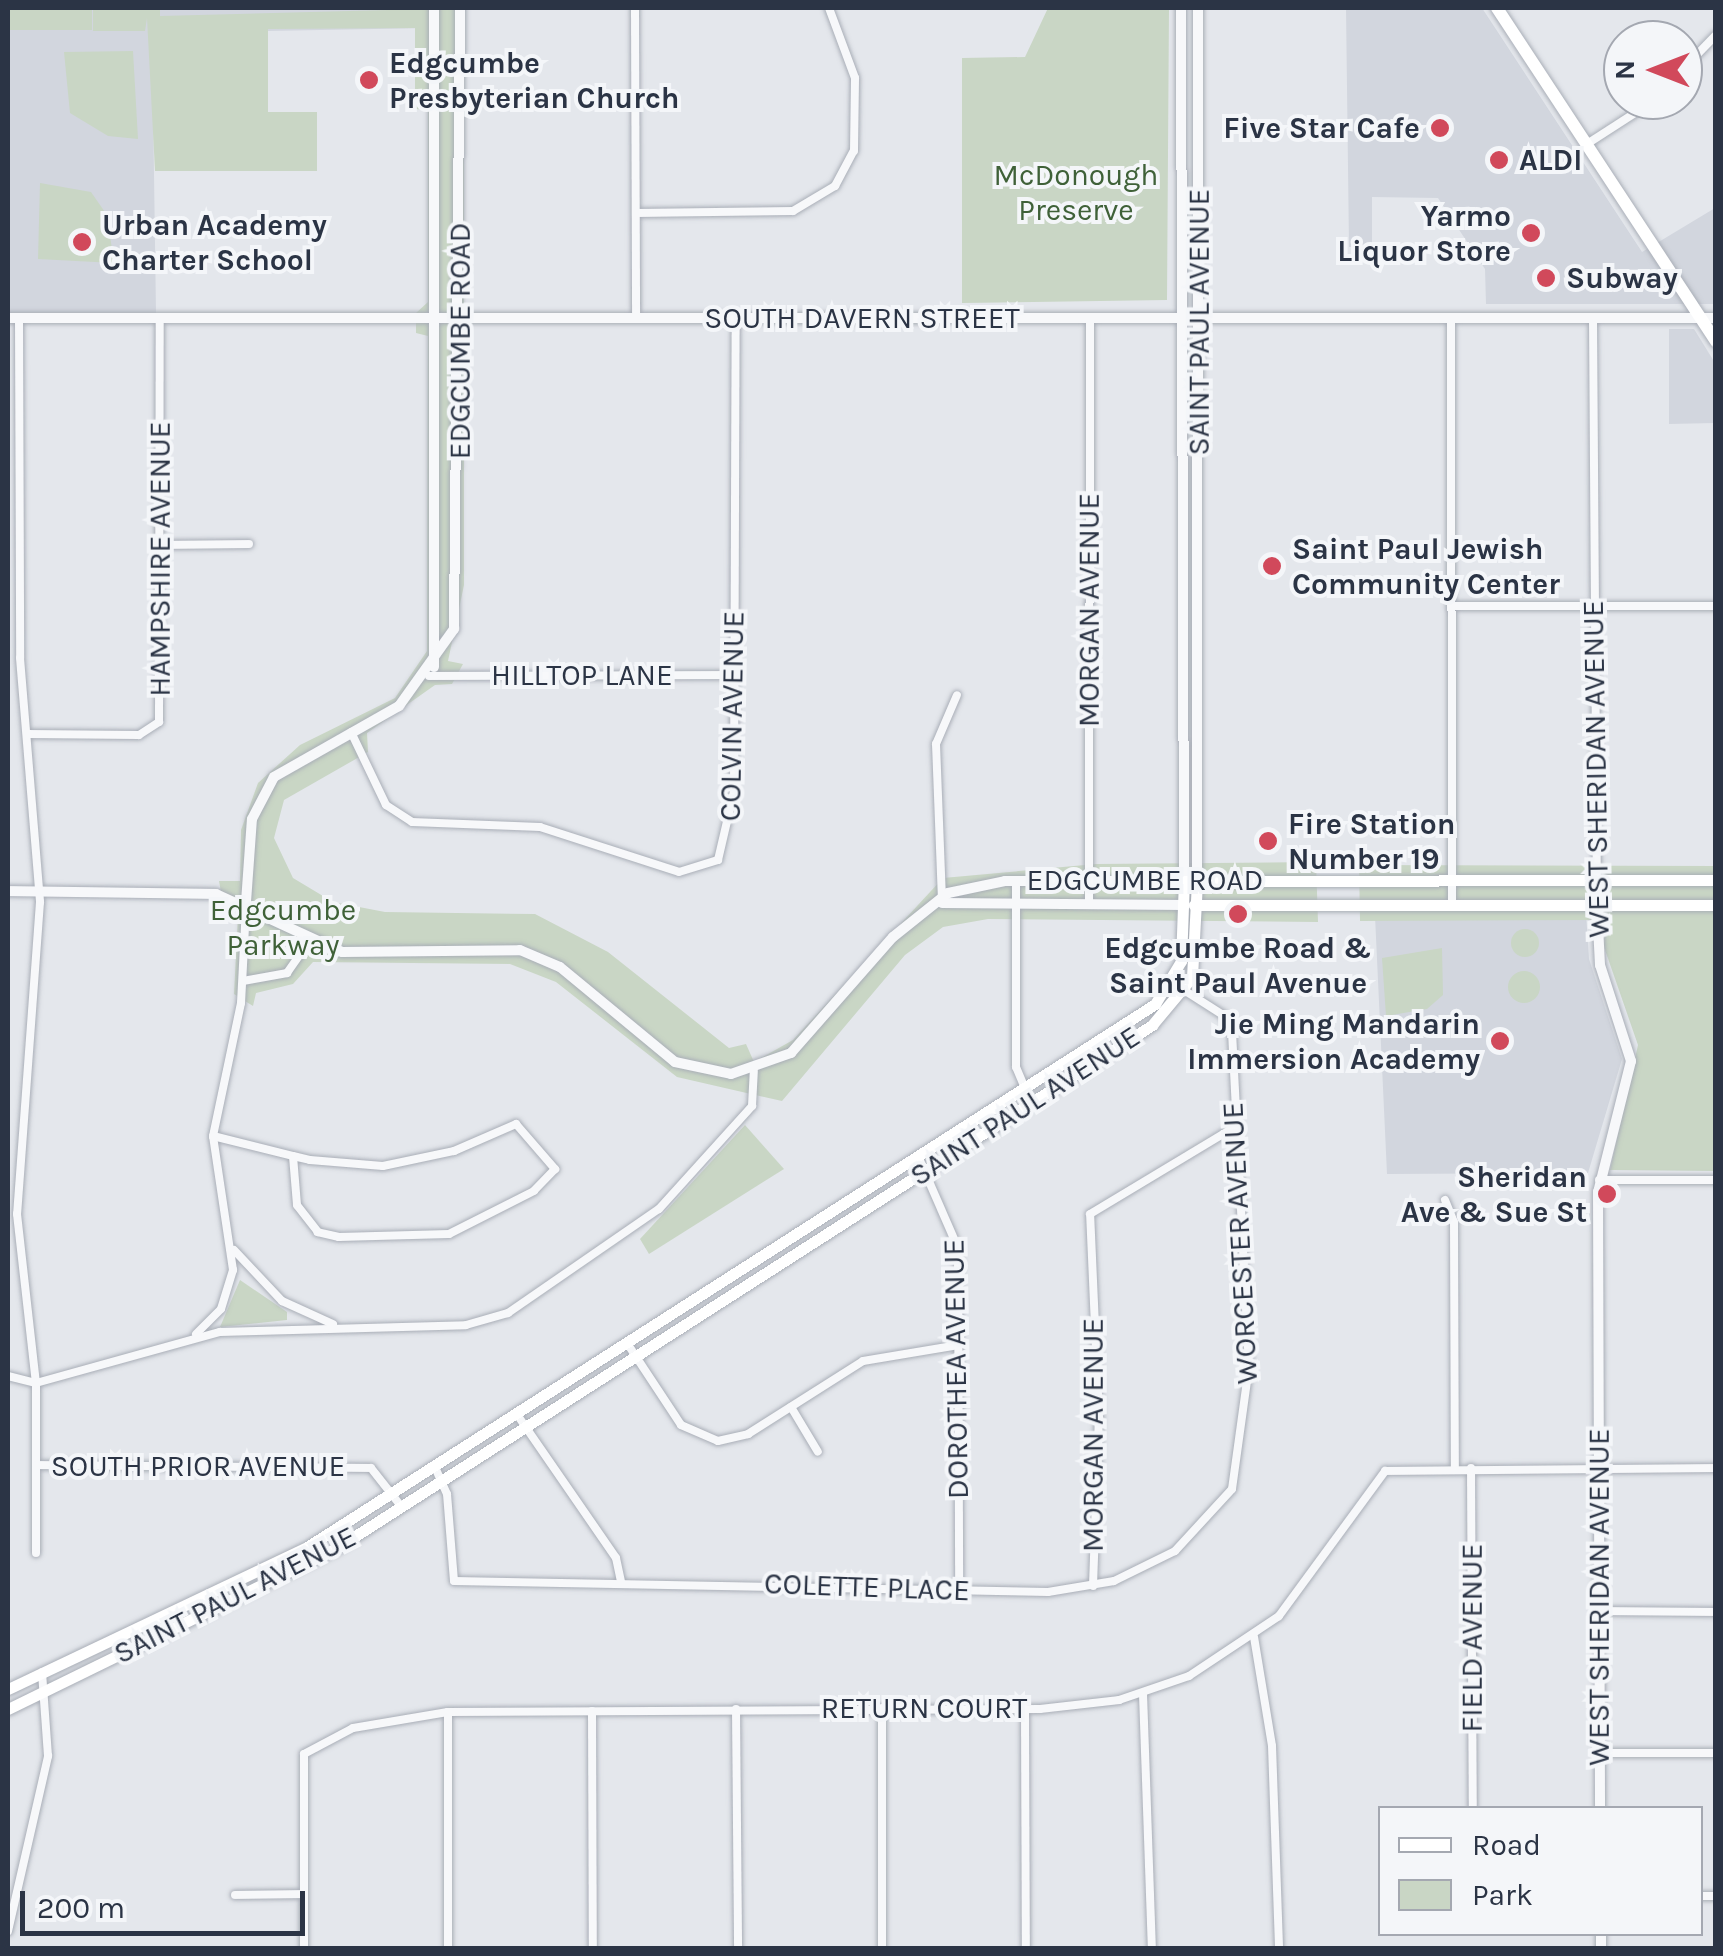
<!DOCTYPE html>
<html>
<head>
<meta charset="utf-8">
<style>
	body { margin:0 }
	#map { position:relative; width:1723px; height:1956px; overflow:hidden; background:#e4e7ec; font-family:Karla,sans-serif }
	div>[style] { position:absolute }
	[style*='--x'] { left:calc(var(--x)*1px); top:calc(var(--y)*1px); width:calc(var(--w)*1px); rotate:calc(var(--a)*1deg) }
	.built>* { inset:0; background:#d2d6de }
	.green>* { inset:0; background:#c9d6c5; transform-origin:0 0 }
	.round { border-radius:50% }
	.roads { filter:drop-shadow(0 0 2px #a9aeb7) drop-shadow(0 0 2px #a9aeb7) }
	.minor>* { height:8px; margin:-4px; padding:0 4px; transform-origin:4px; border-radius:4px; background:#f7f8fa }
	.tertiary>* { height:10px; margin:-5px; padding:0 5px; transform-origin:5px; border-radius:5px; background:#f7f8fa }
	.secondary>* { height:11px; margin:-5.5px; padding:0 5.5px; transform-origin:5.5px; border-radius:5.5px; background:#fff }
	.primary>* { height:12px; margin:-6px; padding:0 6px; transform-origin:6px; border-radius:6px; background:#fff }
	.dots>* { width:28px; height:28px; translate:-50% -50%; box-sizing:border-box; border:5px solid #f4f6f9; border-radius:50% }
	span { translate:-50% -50%; white-space:nowrap; text-align:center; line-height:1.15; -webkit-text-stroke:8px #f4f6f9; paint-order:stroke }
	.poi-label { font-size:30px; color:#2b3445; font-weight:700 }
	.left { translate:0 -50%; text-align:left }
	.right { translate:-100% -50%; text-align:right }
	.park-label { font-size:30px; color:#3f6138 }
	.street-label { font-size:30px; color:#2b3445 }
	.frame { position:absolute; inset:0; border:10px solid #2b3445; pointer-events:none }
	.legend { position:absolute; left:1378px; top:1806px; width:325px; height:130px; box-sizing:border-box; background:#f4f6f9; border:2px solid #a4a8b1; margin:0; padding:12px 18px; list-style:none; font-size:30px; color:#2b3445 }
	.legend li { display:flex; align-items:center; gap:20px; height:50px }
	.legend b { width:50px; border:2px solid #a4a8b1 }
	.north { position:absolute; left:1603px; top:20px; width:100px; height:100px; box-sizing:border-box; background:#f4f6f9; border:2px solid #a4a8b1; border-radius:50%; rotate:270deg; font-size:28px; font-weight:700; line-height:40px; text-align:center; color:#2b3445 }
	.north::after { content:''; display:block; margin:auto; width:35px; height:45px; background:#d1495b; clip-path:polygon(50% 0,100% 100%,50% 72%,0 100%) }
	.scale { position:absolute; left:20px; top:1891px; width:285px; height:45px; box-sizing:border-box; border:5px solid #2b3445; border-top:0; padding-left:12px; font-size:30px; line-height:35px; white-space:nowrap; color:#2b3445; -webkit-text-stroke:8px #f4f6f9; paint-order:stroke }
</style>
</head>
<body>
<div id="map">
	<div class="built">
		<i style="clip-path:polygon(8px 8px,428px 8px,428px 28px,152px 33px,156px 313px,8px 313px)"></i>
		<i style="clip-path:polygon(1346px 8px,1482px 8px,1642px 252px,1715px 208px,1715px 304px,1486px 304px,1485px 269px,1438px 198px,1372px 197px,1372px 247px,1349px 247px)"></i>
		<i style="clip-path:polygon(1669px 329px,1694px 329px,1715px 363px,1715px 423px,1669px 424px)"></i>
		<i style="clip-path:polygon(1586px 914px,1589px 959px,1622px 1059px,1588px 1173px,1387px 1174px,1375px 916px)"></i>
	</div>
	<div class="green">
		<i style="left:8px;top:8px;width:84px;height:22px"></i>
		<i style="clip-path:polygon(93px 8px,160px 8px,160px 16px,464px 8px,464px 585px,448px 661px,463px 664px,452px 684px,435px 685px,367px 733px,368px 752px,284px 800px,274px 838px,293px 878px,333px 902px,385px 912px,535px 914px,608px 952px,729px 1048px,746px 1044px,754px 1062px,793px 1040px,943px 878px,1096px 864px,1316px 862px,1318px 922px,988px 919px,943px 927px,905px 955px,782px 1101px,677px 1077px,556px 982px,510px 964px,313px 962px,293px 984px,256px 993px,253px 1006px,234px 994px,238px 916px,224px 909px,219px 881px,240px 881px,241px 830px,258px 783px,300px 745px,395px 698px,427px 651px,428px 336px,416px 333px,416px 313px,428px 302px,428px 110px,415px 109px,415px 28px,268px 29px,268px 112px,317px 112px,317px 171px,155px 171px,147px 18px,145px 31px,93px 31px)"></i>
		<i style="clip-path:polygon(1048px 8px,1169px 8px,1167px 300px,962px 303px,962px 58px,1025px 57px)"></i>
		<i style="clip-path:polygon(133px 51px,138px 139px,108px 136px,70px 113px,64px 52px)"></i>
		<i style="clip-path:polygon(40px 183px,91px 192px,107px 215px,114px 263px,38px 259px)"></i>
		<i style="clip-path:polygon(1359px 865px,1715px 866px,1715px 1171px,1610px 1170px,1638px 1045px,1604px 947px,1605px 920px,1360px 921px)"></i>
		<i class="round" style="left:1511px;top:929px;width:28px;height:28px"></i>
		<i style="clip-path:polygon(1442px 948px,1443px 995px,1427px 1009px,1386px 1016px,1382px 958px)"></i>
		<i class="round" style="left:1508px;top:971px;width:32px;height:32px"></i>
		<i style="clip-path:polygon(745px 1125px,784px 1169px,649px 1254px,640px 1239px)"></i>
		<i style="clip-path:polygon(240px 1280px,287px 1312px,287px 1320px,220px 1327px)"></i>
	</div>
	<div class="roads">
		<div class="minor">
			<i style="--x:635;--y:8;--w:310;--a:89.8"></i>
			<i style="--x:1683;--y:69;--w:47;--a:-45.9"></i>
			<i style="--x:1587;--y:144;--w:81;--a:-32.9"></i>
			<i style="--x:636;--y:213;--w:157;--a:-0.7"></i>
			<i style="--x:793;--y:211;--w:49;--a:-30.8"></i>
			<i style="--x:835;--y:186;--w:40;--a:-62"></i>
			<i style="--x:854;--y:151;--w:73;--a:-89.2"></i>
			<i style="--x:855;--y:78;--w:75;--a:-110.4"></i>
			<i style="--x:19;--y:318;--w:340;--a:89.8"></i>
			<i style="--x:20;--y:658;--w:245;--a:85.3"></i>
			<i style="--x:40;--y:902;--w:313;--a:94.2"></i>
			<i style="--x:17;--y:1214;--w:170;--a:83.6"></i>
			<i style="--x:36;--y:1383;--w:170;--a:90"></i>
			<i style="--x:1451;--y:318;--w:588;--a:89.9"></i>
			<i style="--x:1593;--y:318;--w:588;--a:89.61"></i>
			<i style="--x:161;--y:545;--w:88;--a:-0.7"></i>
			<i style="--x:1452;--y:606;--w:264;--a:0"></i>
			<i style="--x:429;--y:676;--w:305;--a:-0.2"></i>
			<i style="--x:351;--y:732;--w:81;--a:64.4"></i>
			<i style="--x:386;--y:805;--w:31;--a:33"></i>
			<i style="--x:412;--y:822;--w:128;--a:2.2"></i>
			<i style="--x:540;--y:827;--w:146;--a:17.9"></i>
			<i style="--x:679;--y:872;--w:41;--a:-17.1"></i>
			<i style="--x:718;--y:860;--w:71;--a:-76.9"></i>
			<i style="--x:734;--y:791;--w:473;--a:-89.8"></i>
			<i style="--x:27;--y:734;--w:112;--a:0.5"></i>
			<i style="--x:139;--y:735;--w:24;--a:-33"></i>
			<i style="--x:159;--y:722;--w:404;--a:-89.9"></i>
			<i style="--x:1016;--y:880;--w:187;--a:90"></i>
			<i style="--x:1016;--y:1067;--w:38;--a:67"></i>
			<i style="--x:942;--y:900;--w:156;--a:-92.2"></i>
			<i style="--x:936;--y:744;--w:53;--a:-66.8"></i>
			<i style="--x:1089;--y:903;--w:585;--a:-89.9"></i>
			<i style="--x:243;--y:981;--w:45;--a:-10.3"></i>
			<i style="--x:287;--y:973;--w:39;--a:-55"></i>
			<i style="--x:213;--y:1136;--w:82;--a:14"></i>
			<i style="--x:293;--y:1156;--w:17;--a:13"></i>
			<i style="--x:310;--y:1160;--w:73;--a:4.7"></i>
			<i style="--x:383;--y:1166;--w:73;--a:-11.9"></i>
			<i style="--x:454;--y:1151;--w:68;--a:-23.5"></i>
			<i style="--x:516;--y:1124;--w:60;--a:49.1"></i>
			<i style="--x:555;--y:1169;--w:30;--a:134"></i>
			<i style="--x:534;--y:1191;--w:95;--a:153.2"></i>
			<i style="--x:449;--y:1234;--w:110;--a:178.4"></i>
			<i style="--x:339;--y:1237;--w:22;--a:-167"></i>
			<i style="--x:318;--y:1232;--w:34;--a:-128"></i>
			<i style="--x:297;--y:1205;--w:49;--a:-94.7"></i>
			<i style="--x:918;--y:1156;--w:100;--a:66.5"></i>
			<i style="--x:958;--y:1248;--w:344;--a:89.8"></i>
			<i style="--x:1599;--y:1180;--w:117;--a:0"></i>
			<i style="--x:1445;--y:1200;--w:24;--a:68"></i>
			<i style="--x:1454;--y:1222;--w:246;--a:89.8"></i>
			<i style="--x:234;--y:1250;--w:70;--a:46.7"></i>
			<i style="--x:282;--y:1301;--w:56;--a:24.3"></i>
			<i style="--x:196;--y:1334;--w:35;--a:-45"></i>
			<i style="--x:221;--y:1309;--w:41;--a:-72.9"></i>
			<i style="--x:233;--y:1270;--w:135;--a:-98.5"></i>
			<i style="--x:213;--y:1136;--w:136;--a:-78.1"></i>
			<i style="--x:241;--y:1003;--w:97;--a:-87"></i>
			<i style="--x:627;--y:1343;--w:98;--a:56.6"></i>
			<i style="--x:681;--y:1425;--w:40;--a:23.4"></i>
			<i style="--x:718;--y:1441;--w:31;--a:-13"></i>
			<i style="--x:748;--y:1434;--w:136;--a:-32.4"></i>
			<i style="--x:863;--y:1361;--w:97;--a:-9.5"></i>
			<i style="--x:8;--y:1376;--w:29;--a:14"></i>
			<i style="--x:36;--y:1383;--w:191;--a:-15.5"></i>
			<i style="--x:220;--y:1332;--w:246;--a:-1.6"></i>
			<i style="--x:466;--y:1325;--w:44;--a:-15.9"></i>
			<i style="--x:508;--y:1313;--w:183;--a:-34.6"></i>
			<i style="--x:659;--y:1209;--w:139;--a:-47.9"></i>
			<i style="--x:752;--y:1106;--w:35;--a:-87"></i>
			<i style="--x:791;--y:1407;--w:52;--a:59"></i>
			<i style="--x:516;--y:1413;--w:176;--a:55.4"></i>
			<i style="--x:616;--y:1558;--w:25;--a:78"></i>
			<i style="--x:36;--y:1465;--w:335;--a:0.5"></i>
			<i style="--x:371;--y:1468;--w:48;--a:51.7"></i>
			<i style="--x:434;--y:1465;--w:32;--a:66"></i>
			<i style="--x:447;--y:1494;--w:87;--a:85.4"></i>
			<i style="--x:454;--y:1581;--w:594;--a:1.06"></i>
			<i style="--x:1048;--y:1592;--w:67;--a:-9.5"></i>
			<i style="--x:1114;--y:1581;--w:68;--a:-26.2"></i>
			<i style="--x:1175;--y:1551;--w:84;--a:-47.4"></i>
			<i style="--x:1232;--y:1489;--w:123;--a:-82.1"></i>
			<i style="--x:1249;--y:1367;--w:333;--a:-92.9"></i>
			<i style="--x:1232;--y:1034;--w:21;--a:-115"></i>
			<i style="--x:1223;--y:1015;--w:59;--a:-147.4"></i>
			<i style="--x:1471;--y:1468;--w:340;--a:89.7"></i>
			<i style="--x:1093;--y:1586;--w:168;--a:-88"></i>
			<i style="--x:1099;--y:1418;--w:204;--a:-92.5"></i>
			<i style="--x:1090;--y:1214;--w:167;--a:-31"></i>
			<i style="--x:1599;--y:1611;--w:117;--a:0.5"></i>
			<i style="--x:1254;--y:1637;--w:110;--a:80.6"></i>
			<i style="--x:1272;--y:1746;--w:202;--a:88"></i>
			<i style="--x:1143;--y:1694;--w:254;--a:88"></i>
			<i style="--x:882;--y:1708;--w:240;--a:90"></i>
			<i style="--x:736;--y:1709;--w:239;--a:89.5"></i>
			<i style="--x:1025;--y:1709;--w:239;--a:89.8"></i>
			<i style="--x:592;--y:1711;--w:237;--a:89.8"></i>
			<i style="--x:448;--y:1712;--w:236;--a:90"></i>
			<i style="--x:1600;--y:1753;--w:116;--a:0"></i>
			<i style="--x:235;--y:1895;--w:68;--a:-0.8"></i>
			<i style="--x:1700;--y:1896;--w:16;--a:0"></i>
			<i style="--x:8;--y:1931;--w:180;--a:-77.1"></i>
			<i style="--x:48;--y:1756;--w:84;--a:-94.1"></i>
			<i style="--x:304;--y:1948;--w:194;--a:-90"></i>
			<i style="--x:304;--y:1754;--w:55;--a:-28"></i>
			<i style="--x:353;--y:1728;--w:96;--a:-9.6"></i>
			<i style="--x:448;--y:1712;--w:592;--a:-0.29"></i>
			<i style="--x:1040;--y:1709;--w:80;--a:-6.5"></i>
			<i style="--x:1119;--y:1700;--w:74;--a:-18.9"></i>
			<i style="--x:1189;--y:1676;--w:108;--a:-33.7"></i>
			<i style="--x:1279;--y:1616;--w:180;--a:-53.8"></i>
			<i style="--x:1385;--y:1471;--w:331;--a:-0.5"></i>
		</div>
		<div class="tertiary">
			<i style="--x:8;--y:318;--w:1708;--a:0"></i>
			<i style="--x:434;--y:667;--w:659;--a:-90"></i>
			<i style="--x:1197;--y:883;--w:875;--a:-89.93"></i>
			<i style="--x:8;--y:891;--w:208;--a:0.8"></i>
			<i style="--x:216;--y:894;--w:139;--a:24.7"></i>
			<i style="--x:342;--y:952;--w:178;--a:-0.6"></i>
			<i style="--x:520;--y:950;--w:43;--a:23"></i>
			<i style="--x:560;--y:967;--w:149;--a:39.6"></i>
			<i style="--x:675;--y:1062;--w:57;--a:12.1"></i>
			<i style="--x:731;--y:1074;--w:64;--a:-19.3"></i>
			<i style="--x:791;--y:1053;--w:154;--a:-48.7"></i>
			<i style="--x:893;--y:937;--w:70;--a:-38.7"></i>
			<i style="--x:948;--y:893;--w:58;--a:-11.9"></i>
			<i style="--x:1005;--y:881;--w:179;--a:0"></i>
			<i style="--x:1184;--y:881;--w:873;--a:-90.2"></i>
			<i style="--x:246;--y:902;--w:83;--a:-85.9"></i>
			<i style="--x:252;--y:819;--w:47;--a:-62.4"></i>
			<i style="--x:274;--y:777;--w:144;--a:-29.6"></i>
			<i style="--x:399;--y:706;--w:95;--a:-54.5"></i>
			<i style="--x:454;--y:629;--w:621;--a:-89.45"></i>
			<i style="--x:942;--y:903;--w:243;--a:0.5"></i>
			<i style="--x:1597;--y:906;--w:59;--a:87.1"></i>
			<i style="--x:1600;--y:965;--w:101;--a:72.1"></i>
			<i style="--x:1631;--y:1061;--w:135;--a:104.1"></i>
			<i style="--x:1598;--y:1192;--w:616;--a:89.81"></i>
			<i style="--x:1601;--y:1934;--w:14;--a:90"></i>
		</div>
		<div class="secondary">
			<i style="--x:1194;--y:905;--w:522;--a:0"></i>
			<i style="--x:8;--y:1689;--w:331;--a:-25.4"></i>
			<i style="--x:307;--y:1547;--w:1007;--a:-32.63"></i>
			<i style="--x:1155;--y:1004;--w:50;--a:-58.8"></i>
			<i style="--x:1181;--y:961;--w:80;--a:-87.9"></i>
			<i style="--x:1184;--y:881;--w:532;--a:-0.11"></i>
			<i style="--x:8;--y:1709;--w:364;--a:-26.1"></i>
			<i style="--x:335;--y:1549;--w:971;--a:-32.67"></i>
			<i style="--x:1152;--y:1025;--w:62;--a:-50.2"></i>
			<i style="--x:1192;--y:977;--w:94;--a:-87"></i>
		</div>
		<div class="primary">
			<i style="--x:1497;--y:8;--w:399;--a:56.7"></i>
		</div>
	</div>
	<div class="dots">
		<i style="left:369px;top:80px;background:#d1495b"></i>
		<i style="left:1440px;top:128px;background:#d1495b"></i>
		<i style="left:1499px;top:160px;background:#d1495b"></i>
		<i style="left:1531px;top:233px;background:#d1495b"></i>
		<i style="left:82px;top:242px;background:#d1495b"></i>
		<i style="left:1546px;top:278px;background:#d1495b"></i>
		<i style="left:1272px;top:566px;background:#d1495b"></i>
		<i style="left:1268px;top:841px;background:#d1495b"></i>
		<i style="left:1238px;top:914px;background:#d1495b"></i>
		<i style="left:1500px;top:1041px;background:#d1495b"></i>
		<i style="left:1607px;top:1194px;background:#d1495b"></i>
	</div>
	<div class="poi-label">
		<span class="left" style="left:389px;top:80px">Edgcumbe<br>Presbyterian Church</span>
		<span class="right" style="left:1420px;top:128px">Five Star Cafe</span>
		<span class="left" style="left:1519px;top:160px">ALDI</span>
		<span class="right" style="left:1511px;top:233px">Yarmo<br>Liquor Store</span>
		<span class="left" style="left:102px;top:242px">Urban Academy<br>Charter School</span>
		<span class="left" style="left:1566px;top:278px">Subway</span>
		<span class="left" style="left:1292px;top:566px">Saint Paul Jewish<br>Community Center</span>
		<span class="left" style="left:1288px;top:841px">Fire Station<br>Number 19</span>
		<span style="left:1238px;top:965px">Edgcumbe Road &amp;<br>Saint Paul Avenue</span>
		<span class="right" style="left:1480px;top:1041px">Jie Ming Mandarin<br>Immersion Academy</span>
		<span class="right" style="left:1587px;top:1194px">Sheridan<br>Ave &amp; Sue St</span>
	</div>
	<div class="park-label">
		<span style="left:1076px;top:192px">McDonough<br>Preserve</span>
		<span style="left:283px;top:927px">Edgcumbe<br>Parkway</span>
	</div>
	<div class="street-label">
		<span style="left:862px;top:318px">SOUTH DAVERN STREET</span>
		<span style="left:1199px;top:322px;rotate:-90deg">SAINT PAUL AVENUE</span>
		<span style="left:460px;top:341px;rotate:-90deg">EDGCUMBE ROAD</span>
		<span style="left:160px;top:559px;rotate:-90deg">HAMPSHIRE AVENUE</span>
		<span style="left:1089px;top:610px;rotate:-90deg">MORGAN AVENUE</span>
		<span style="left:582px;top:675px">HILLTOP LANE</span>
		<span style="left:732px;top:716px;rotate:-89deg">COLVIN AVENUE</span>
		<span style="left:1596px;top:769px;rotate:-91deg">WEST SHERIDAN AVENUE</span>
		<span style="left:1145px;top:880px">EDGCUMBE ROAD</span>
		<span style="left:1025px;top:1106px;rotate:-33deg">SAINT PAUL AVENUE</span>
		<span style="left:1240px;top:1243px;rotate:-93deg">WORCESTER AVENUE</span>
		<span style="left:956px;top:1369px;rotate:-91deg">DOROTHEA AVENUE</span>
		<span style="left:1093px;top:1435px;rotate:-90deg">MORGAN AVENUE</span>
		<span style="left:198px;top:1466px">SOUTH PRIOR AVENUE</span>
		<span style="left:867px;top:1587px;rotate:2deg">COLETTE PLACE</span>
		<span style="left:235px;top:1595px;rotate:-27deg">SAINT PAUL AVENUE</span>
		<span style="left:1599px;top:1597px;rotate:-90deg">WEST SHERIDAN AVENUE</span>
		<span style="left:1472px;top:1638px;rotate:-90deg">FIELD AVENUE</span>
		<span style="left:924px;top:1708px">RETURN COURT</span>
	</div>
	<div class="frame"></div>
	<ul class="legend">
	<li><b style="height:12px;background:#fff"></b>Road</li>
	<li><b style="height:28px;background:#c9d6c5"></b>Park</li>
	</ul>
	<div class="north">N</div>
	<div class="scale">200 m</div>
</div>
</body>
</html>
